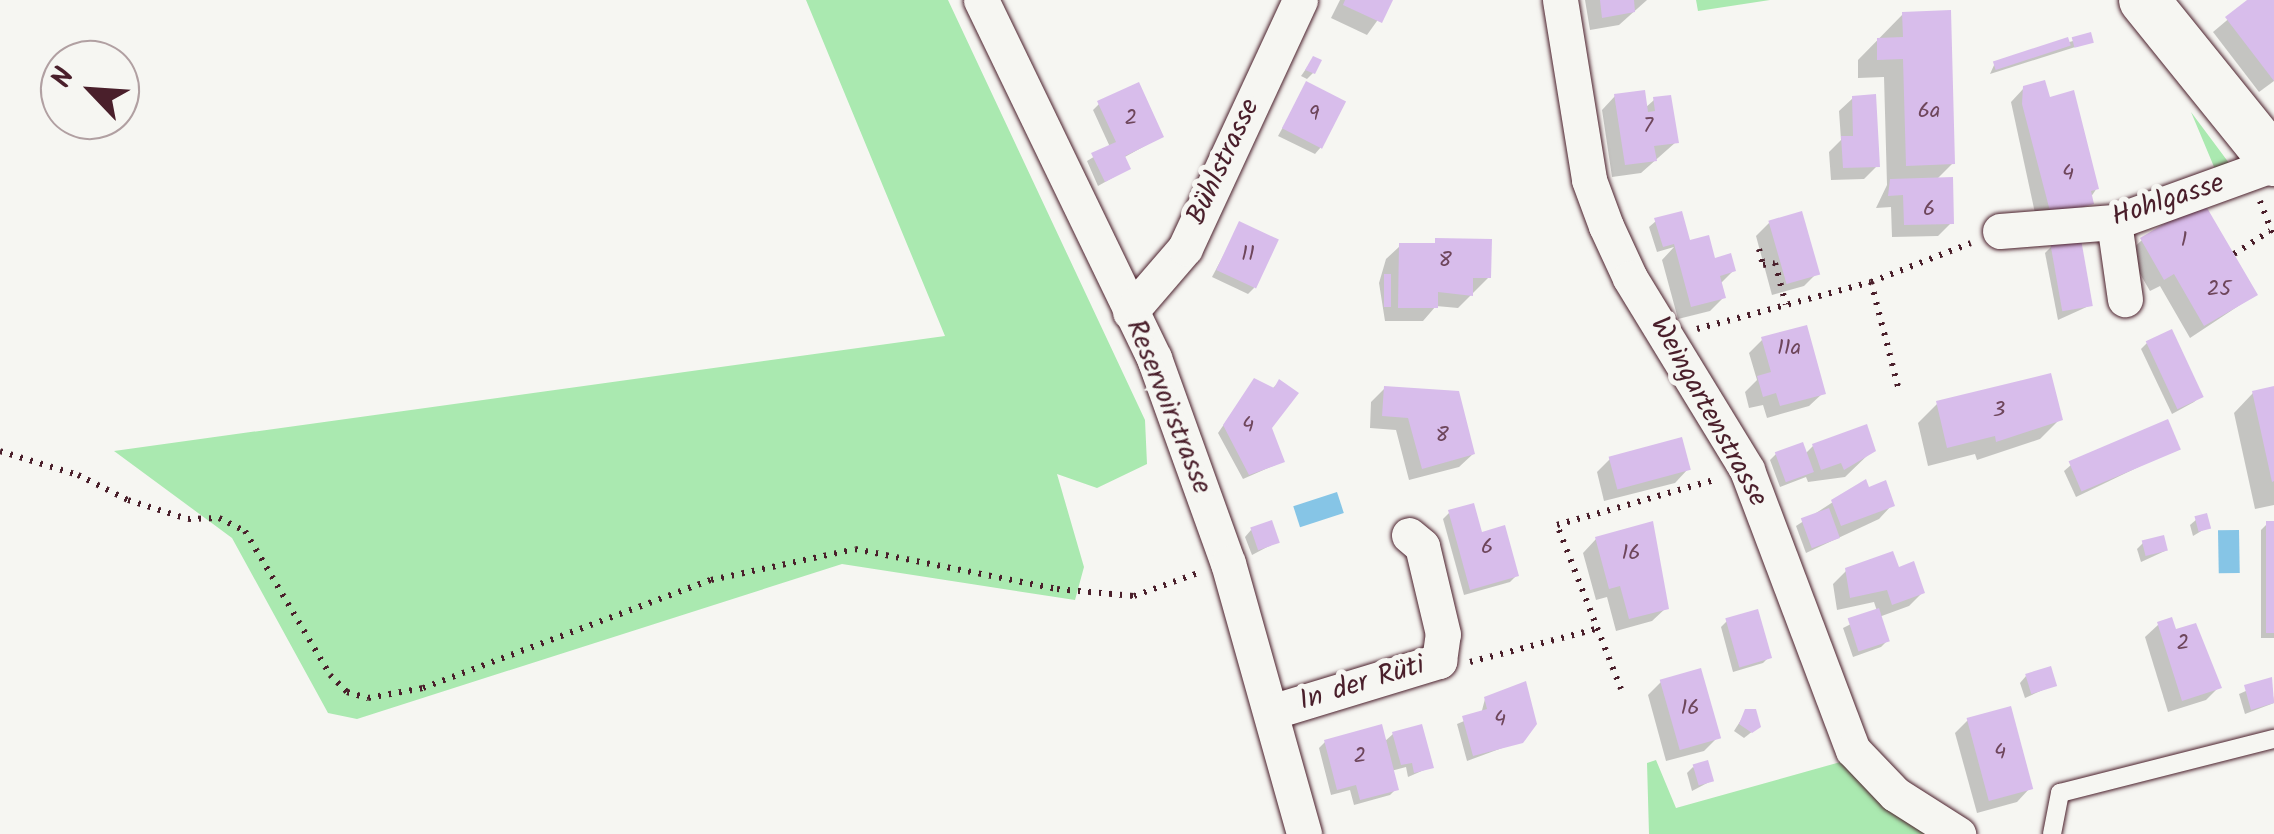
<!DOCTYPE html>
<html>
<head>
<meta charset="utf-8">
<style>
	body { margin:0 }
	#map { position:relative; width:2274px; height:834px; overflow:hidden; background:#f6f6f2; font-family:Kalam,sans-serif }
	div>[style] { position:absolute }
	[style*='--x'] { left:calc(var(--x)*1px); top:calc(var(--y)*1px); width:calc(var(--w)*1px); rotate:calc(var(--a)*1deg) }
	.green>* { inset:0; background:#aae9b0 }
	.water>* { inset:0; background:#86c5e6; transform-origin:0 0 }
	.shadow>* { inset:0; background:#0003 }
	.building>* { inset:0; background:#d8bdeb; transform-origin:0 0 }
	.path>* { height:6px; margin-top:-3px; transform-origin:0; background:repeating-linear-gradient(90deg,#4a1f2b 0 2.5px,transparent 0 10.5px) }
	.roads { filter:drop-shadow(0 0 2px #4a1f2b) drop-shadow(0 0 2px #4a1f2b) }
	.lane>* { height:18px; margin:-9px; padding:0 9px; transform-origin:9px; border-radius:9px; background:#f6f6f2 }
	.street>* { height:35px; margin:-17.5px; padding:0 17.5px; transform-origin:17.5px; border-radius:17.5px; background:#f6f6f2 }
	.secondary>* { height:50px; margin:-25px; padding:0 25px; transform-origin:25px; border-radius:25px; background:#f6f6f2 }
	span { translate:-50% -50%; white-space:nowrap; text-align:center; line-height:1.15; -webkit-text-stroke:10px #f6f6f2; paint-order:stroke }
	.number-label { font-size:22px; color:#6e465b }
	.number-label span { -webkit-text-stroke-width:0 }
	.street-label { font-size:28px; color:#4a1f2b }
	.north { position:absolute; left:40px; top:40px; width:100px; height:100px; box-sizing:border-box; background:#f6f6f2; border:2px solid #b1a0a2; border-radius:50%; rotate:295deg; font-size:28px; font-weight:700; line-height:40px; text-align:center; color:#4a1f2b }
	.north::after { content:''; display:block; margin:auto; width:35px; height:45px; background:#4a1f2b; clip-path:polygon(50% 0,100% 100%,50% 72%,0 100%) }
</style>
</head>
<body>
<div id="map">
	<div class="green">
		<i style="clip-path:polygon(806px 0,948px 0,1145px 420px,1147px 464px,1097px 488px,1057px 474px,1084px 567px,1075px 600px,842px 564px,357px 719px,328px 713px,232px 538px,114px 451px,945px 336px)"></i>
		<i style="clip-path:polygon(1696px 0,1770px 0,1698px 11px)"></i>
		<i style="clip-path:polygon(2191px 112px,2229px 163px,2217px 174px,2199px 131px)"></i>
		<i style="clip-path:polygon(1656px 760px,1676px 808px,1844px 761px,1928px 834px,1649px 834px,1647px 763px)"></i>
	</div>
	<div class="water">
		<i style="left:1337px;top:492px;width:22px;height:46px;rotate:72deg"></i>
		<i style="left:2239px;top:530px;width:43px;height:21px;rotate:89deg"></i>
	</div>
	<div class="shadow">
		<i style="clip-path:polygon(1340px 0,1392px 0,1367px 35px,1331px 18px)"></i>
		<i style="clip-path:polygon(1585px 0,1647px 0,1619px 25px,1590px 30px)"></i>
		<i style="clip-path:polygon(2251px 0,2274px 3px,2274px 81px,2259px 92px,2213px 32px)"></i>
		<i style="clip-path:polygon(1903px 14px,1953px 163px,1936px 180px,1951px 223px,1938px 236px,1892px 237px,1891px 207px,1876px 208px,1887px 185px,1884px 77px,1858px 78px,1858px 60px)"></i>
		<i style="clip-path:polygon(2073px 41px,2091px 42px,1990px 74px,1995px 63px)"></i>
		<i style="clip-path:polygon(1313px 59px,1313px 73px,1307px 79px,1301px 76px)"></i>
		<i style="clip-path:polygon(1307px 84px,1321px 147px,1315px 154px,1278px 136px)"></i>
		<i style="clip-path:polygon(2024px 88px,2097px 188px,2078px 216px,2038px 227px,2011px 102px)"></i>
		<i style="clip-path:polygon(1615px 96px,1645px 108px,1654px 100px,1676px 142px,1641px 173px,1612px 177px,1602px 110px)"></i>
		<i style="clip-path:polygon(1853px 98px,1877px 166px,1864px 179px,1831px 180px,1829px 152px,1841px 140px,1839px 111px)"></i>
		<i style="clip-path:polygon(1099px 104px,1161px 137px,1123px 158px,1128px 169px,1098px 186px,1087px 161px,1110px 147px,1093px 110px)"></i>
		<i style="clip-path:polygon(1656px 221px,1733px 271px,1720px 284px,1724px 297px,1710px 311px,1678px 319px,1662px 260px,1674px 247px,1657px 252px,1649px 227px)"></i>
		<i style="clip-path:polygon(1770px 222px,1817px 273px,1804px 286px,1772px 295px,1756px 236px)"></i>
		<i style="clip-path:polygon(1240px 224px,1254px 288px,1248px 294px,1212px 277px)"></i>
		<i style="clip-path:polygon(2142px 240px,2255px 295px,2190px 338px,2160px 286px,2150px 291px,2128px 253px)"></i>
		<i style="clip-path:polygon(1400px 246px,1489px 277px,1458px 308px,1436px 306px,1423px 321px,1385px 321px,1379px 283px,1386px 259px)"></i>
		<i style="clip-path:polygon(2051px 247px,2091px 305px,2058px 320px,2045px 253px)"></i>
		<i style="clip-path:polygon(1762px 340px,1823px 393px,1809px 406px,1767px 418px,1763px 405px,1749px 408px,1745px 392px,1757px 380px,1749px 353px)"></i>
		<i style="clip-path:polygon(2147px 343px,2201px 396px,2194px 402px,2172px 414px,2141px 349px)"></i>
		<i style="clip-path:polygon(1254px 381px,1272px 389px,1279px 382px,1270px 427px,1282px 462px,1243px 479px,1218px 433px)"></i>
		<i style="clip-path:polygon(1385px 388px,1473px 454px,1459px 467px,1409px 480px,1396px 430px,1370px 428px,1371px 402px)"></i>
		<i style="clip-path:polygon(2274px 388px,2274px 505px,2255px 509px,2234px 413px,2253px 393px)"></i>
		<i style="clip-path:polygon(1938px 403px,2060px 419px,2040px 439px,1977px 460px,1975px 454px,1928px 466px,1918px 423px)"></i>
		<i style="clip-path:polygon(1813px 446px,1873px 450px,1845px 477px,1808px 482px,1806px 477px,1780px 487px,1770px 460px,1776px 454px,1805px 454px)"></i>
		<i style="clip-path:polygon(2178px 448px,2076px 497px,2064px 471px,2071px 465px)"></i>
		<i style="clip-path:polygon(1610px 459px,1688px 469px,1675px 483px,1604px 501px,1597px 472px)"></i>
		<i style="clip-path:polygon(1867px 490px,1892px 505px,1879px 519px,1806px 553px,1796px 526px,1833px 502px)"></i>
		<i style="clip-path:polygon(1449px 513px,1516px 576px,1510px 582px,1464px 595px,1443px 519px)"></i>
		<i style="clip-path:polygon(2197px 519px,2208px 527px,2193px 536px,2190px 525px)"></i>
		<i style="clip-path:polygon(1652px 524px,1666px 608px,1652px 621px,1616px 631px,1607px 597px,1596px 600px,1583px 553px,1596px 539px)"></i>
		<i style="clip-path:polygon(2267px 524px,2274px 524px,2274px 638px,2261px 638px,2261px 530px)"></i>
		<i style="clip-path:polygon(1251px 530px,1277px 542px,1252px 555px,1245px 537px)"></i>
		<i style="clip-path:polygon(2143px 543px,2165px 551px,2141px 562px,2137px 549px)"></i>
		<i style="clip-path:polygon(1897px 570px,1922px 593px,1909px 606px,1879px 617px,1888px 640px,1881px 647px,1853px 657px,1843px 628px,1877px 611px,1874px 602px,1837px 610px,1833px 584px,1846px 571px)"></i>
		<i style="clip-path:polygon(1727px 621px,1769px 657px,1763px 663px,1733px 672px,1721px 627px)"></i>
		<i style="clip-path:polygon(2159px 624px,2174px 632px,2219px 687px,2206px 700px,2168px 712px,2145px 637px)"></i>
		<i style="clip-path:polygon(2026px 676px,2054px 685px,2025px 698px,2020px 683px)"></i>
		<i style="clip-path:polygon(2271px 680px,2274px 703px,2245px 714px,2239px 694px)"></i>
		<i style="clip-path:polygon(1661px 682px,1718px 737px,1704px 751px,1666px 761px,1648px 695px)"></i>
		<i style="clip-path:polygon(1485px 699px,1521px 741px,1467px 761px,1457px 724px,1481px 714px)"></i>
		<i style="clip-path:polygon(1746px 712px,1758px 727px,1744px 738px,1734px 731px)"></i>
		<i style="clip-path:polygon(1968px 720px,2030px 788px,2017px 802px,1977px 813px,1955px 733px)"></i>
		<i style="clip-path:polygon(1393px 734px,1431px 767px,1408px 777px,1406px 767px,1391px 771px,1396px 789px,1390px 795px,1354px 805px,1350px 790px,1331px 795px,1319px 748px,1325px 742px,1384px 742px)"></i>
		<i style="clip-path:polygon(1693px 767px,1711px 781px,1692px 791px,1687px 773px)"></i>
	</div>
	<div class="building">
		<i style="clip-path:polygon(1345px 0,1393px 0,1382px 23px,1343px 5px)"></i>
		<i style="clip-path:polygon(1600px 0,1634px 0,1635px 12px,1602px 18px)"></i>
		<i style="clip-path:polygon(2247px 0,2274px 0,2274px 81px,2225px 17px)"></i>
		<i style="clip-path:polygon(1951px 10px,1955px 164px,1906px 166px,1903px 59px,1877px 60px,1877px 38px,1903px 37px,1902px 12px)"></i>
		<i style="left:2091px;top:32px;width:11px;height:20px;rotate:75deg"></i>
		<i style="left:2068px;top:37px;width:9px;height:79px;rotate:72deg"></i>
		<i style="clip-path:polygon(1313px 56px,1322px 60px,1315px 74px,1305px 70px)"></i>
		<i style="clip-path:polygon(2045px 80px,2050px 97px,2074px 90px,2099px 189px,2091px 191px,2094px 204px,2051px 215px,2022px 104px,2023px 86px)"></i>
		<i style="left:1306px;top:81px;width:45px;height:53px;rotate:27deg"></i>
		<i style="clip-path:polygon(1139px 82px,1164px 137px,1125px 156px,1131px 169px,1105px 182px,1091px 153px,1116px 142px,1097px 101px)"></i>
		<i style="clip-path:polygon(1645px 90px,1648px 112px,1655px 111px,1653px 97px,1671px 95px,1679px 143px,1654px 146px,1657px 161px,1625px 165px,1614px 94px)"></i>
		<i style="clip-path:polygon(1876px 94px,1880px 167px,1843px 168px,1841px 136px,1853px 136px,1852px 96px)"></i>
		<i style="clip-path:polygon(1953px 177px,1954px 224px,1904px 225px,1903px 195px,1888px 196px,1890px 179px)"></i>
		<i style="clip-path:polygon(2203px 201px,2258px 295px,2204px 326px,2174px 274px,2164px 280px,2140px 238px)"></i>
		<i style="clip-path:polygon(1682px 211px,1690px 240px,1709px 235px,1715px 258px,1731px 253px,1736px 271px,1720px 276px,1726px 298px,1691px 307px,1674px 244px,1663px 247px,1654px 218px)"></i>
		<i style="left:1802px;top:211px;width:66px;height:35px;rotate:74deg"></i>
		<i style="left:1239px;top:221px;width:44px;height:54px;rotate:25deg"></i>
		<i style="clip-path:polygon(1435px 238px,1492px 239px,1491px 278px,1473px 278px,1473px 296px,1438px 292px,1438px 308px,1398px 308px,1399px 243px,1435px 243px)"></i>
		<i style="left:2081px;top:239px;width:68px;height:31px;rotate:80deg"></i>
		<i style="left:1384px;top:274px;width:7px;height:33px"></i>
		<i style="clip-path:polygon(1807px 325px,1826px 394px,1780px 406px,1776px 393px,1763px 397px,1757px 376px,1771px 372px,1761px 337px)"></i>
		<i style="left:2172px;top:329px;width:75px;height:29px;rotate:65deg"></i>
		<i style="clip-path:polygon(2051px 373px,2063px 420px,1996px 442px,1995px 436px,1947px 448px,1936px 401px)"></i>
		<i style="clip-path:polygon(1254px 378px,1274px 388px,1279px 379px,1299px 393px,1272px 428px,1285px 462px,1249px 475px,1223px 425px)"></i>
		<i style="clip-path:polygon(1384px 386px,1459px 391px,1475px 454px,1422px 469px,1408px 418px,1382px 416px)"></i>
		<i style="clip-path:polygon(2274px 386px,2274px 481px,2272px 482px,2252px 391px)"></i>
		<i style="left:2168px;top:419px;width:33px;height:108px;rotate:67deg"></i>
		<i style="clip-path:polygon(1867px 424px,1876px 451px,1844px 470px,1841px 463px,1821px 470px,1812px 444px)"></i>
		<i style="left:1682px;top:437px;width:34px;height:76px;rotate:75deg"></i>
		<i style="left:1803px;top:442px;width:32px;height:30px;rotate:70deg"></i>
		<i style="clip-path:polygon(1866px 479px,1869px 487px,1886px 480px,1895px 506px,1841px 526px,1831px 500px)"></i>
		<i style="clip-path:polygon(1474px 503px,1482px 532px,1505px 525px,1519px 576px,1470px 590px,1448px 510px)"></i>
		<i style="left:1829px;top:508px;width:32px;height:30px;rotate:70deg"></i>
		<i style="left:2207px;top:513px;width:16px;height:13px;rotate:75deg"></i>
		<i style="left:1272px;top:520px;width:24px;height:23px;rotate:71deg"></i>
		<i style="clip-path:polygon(1653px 521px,1669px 609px,1629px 619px,1620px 586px,1609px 589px,1595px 537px)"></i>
		<i style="left:2266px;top:521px;width:8px;height:112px"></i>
		<i style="left:2164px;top:535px;width:16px;height:23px;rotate:76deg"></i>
		<i style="clip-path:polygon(1893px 551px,1899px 567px,1914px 561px,1925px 593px,1892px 605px,1887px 590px,1850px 598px,1845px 568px)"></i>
		<i style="left:1879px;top:608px;width:35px;height:33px;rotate:72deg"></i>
		<i style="left:1758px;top:609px;width:51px;height:34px;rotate:74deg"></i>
		<i style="clip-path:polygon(2172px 617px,2176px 629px,2196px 623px,2222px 688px,2182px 701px,2157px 622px)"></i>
		<i style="left:2051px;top:666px;width:21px;height:27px;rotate:73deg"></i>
		<i style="left:1701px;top:668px;width:73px;height:43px;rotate:74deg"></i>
		<i style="clip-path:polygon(2272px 677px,2274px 703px,2251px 710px,2244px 685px)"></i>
		<i style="clip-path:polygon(1526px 681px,1537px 724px,1523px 743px,1473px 756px,1462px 716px,1487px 709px,1484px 697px)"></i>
		<i style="left:2011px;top:706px;width:86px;height:46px;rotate:75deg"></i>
		<i style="clip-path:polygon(1745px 709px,1756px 709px,1761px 727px,1752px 733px,1739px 724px)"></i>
		<i style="clip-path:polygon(1382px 724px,1399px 790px,1360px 800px,1356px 785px,1337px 790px,1324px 740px)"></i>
		<i style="clip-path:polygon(1422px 724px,1434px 768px,1414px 773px,1412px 763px,1401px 765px,1392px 732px)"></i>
		<i style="left:1708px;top:760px;width:22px;height:16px;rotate:74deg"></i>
	</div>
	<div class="path">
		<i style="--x:2260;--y:201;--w:39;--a:69"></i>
		<i style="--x:1759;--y:249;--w:16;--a:76"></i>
		<i style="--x:1763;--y:265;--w:12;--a:-9"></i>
		<i style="--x:1775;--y:263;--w:43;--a:75.3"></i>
		<i style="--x:2234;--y:254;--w:43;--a:-32.6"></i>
		<i style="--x:1871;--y:282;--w:112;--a:75.5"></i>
		<i style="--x:1697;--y:329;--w:180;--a:-15.1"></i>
		<i style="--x:1871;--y:282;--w:107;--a:-21.3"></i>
		<i style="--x:0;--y:451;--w:82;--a:17.1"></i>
		<i style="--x:78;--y:475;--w:56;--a:26.6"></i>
		<i style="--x:128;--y:500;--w:63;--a:17.6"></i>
		<i style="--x:188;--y:519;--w:31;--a:-2"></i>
		<i style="--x:219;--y:518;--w:29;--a:27"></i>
		<i style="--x:245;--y:531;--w:167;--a:59.4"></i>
		<i style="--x:330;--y:675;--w:24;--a:45"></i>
		<i style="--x:347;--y:692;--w:22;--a:16"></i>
		<i style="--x:368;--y:698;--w:56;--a:-10.3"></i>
		<i style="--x:423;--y:688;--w:308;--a:-20.6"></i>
		<i style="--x:711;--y:580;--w:147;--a:-12.1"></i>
		<i style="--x:855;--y:549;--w:206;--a:11.2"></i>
		<i style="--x:1057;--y:589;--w:77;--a:5.2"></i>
		<i style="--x:1134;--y:596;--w:68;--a:-19.8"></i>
		<i style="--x:1470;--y:662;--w:130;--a:-14.7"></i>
		<i style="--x:1621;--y:689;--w:176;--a:-111.3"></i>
		<i style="--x:1557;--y:525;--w:166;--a:-16"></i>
	</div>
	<div class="roads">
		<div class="lane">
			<i style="--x:2052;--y:834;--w:42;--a:-79"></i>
			<i style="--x:2060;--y:793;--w:221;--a:-14.2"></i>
		</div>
		<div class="street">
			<i style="--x:981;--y:0;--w:398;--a:64.2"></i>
			<i style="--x:1154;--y:358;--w:218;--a:70.2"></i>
			<i style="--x:1228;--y:563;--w:281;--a:74.3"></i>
			<i style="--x:1560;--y:0;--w:182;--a:80.8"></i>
			<i style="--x:1589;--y:180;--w:49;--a:69.7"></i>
			<i style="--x:1606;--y:226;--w:57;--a:65.2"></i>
			<i style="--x:1630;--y:278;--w:225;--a:58.6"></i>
			<i style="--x:1747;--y:470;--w:299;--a:69.3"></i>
			<i style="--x:1853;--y:750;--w:61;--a:46.3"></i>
			<i style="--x:1895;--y:794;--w:75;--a:32.4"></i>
			<i style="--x:2114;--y:222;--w:78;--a:81.9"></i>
			<i style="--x:2000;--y:231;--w:114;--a:-4.5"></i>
			<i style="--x:2114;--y:222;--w:170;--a:-19.9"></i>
			<i style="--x:1130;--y:312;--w:84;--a:-49.3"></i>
			<i style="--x:1185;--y:248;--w:273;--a:-65.1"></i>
			<i style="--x:1271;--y:712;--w:176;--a:-16.9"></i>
			<i style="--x:1439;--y:661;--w:27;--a:-82"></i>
			<i style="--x:1443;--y:634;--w:90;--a:-103.4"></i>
			<i style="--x:1422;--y:546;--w:17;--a:-140"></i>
		</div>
		<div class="secondary">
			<i style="--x:2144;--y:0;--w:207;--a:51.1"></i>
		</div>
	</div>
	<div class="number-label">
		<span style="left:1929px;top:112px">6a</span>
		<span style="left:1314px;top:115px">9</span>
		<span style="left:1131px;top:119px">2</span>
		<span style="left:1648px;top:127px">7</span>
		<span style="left:2068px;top:174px">4</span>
		<span style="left:1929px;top:210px">6</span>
		<span style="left:2184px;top:241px">1</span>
		<span style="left:1248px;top:255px">11</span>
		<span style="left:1445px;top:261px">8</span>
		<span style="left:2219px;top:290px">25</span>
		<span style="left:1789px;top:349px">11a</span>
		<span style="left:1999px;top:411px">3</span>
		<span style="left:1248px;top:426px">4</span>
		<span style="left:1442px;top:436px">8</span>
		<span style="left:1487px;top:548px">6</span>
		<span style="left:1631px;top:554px">16</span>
		<span style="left:2183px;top:644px">2</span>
		<span style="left:1690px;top:709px">16</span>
		<span style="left:1500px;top:720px">4</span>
		<span style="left:2000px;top:753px">4</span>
		<span style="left:1360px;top:757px">2</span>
	</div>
	<div class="street-label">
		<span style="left:1224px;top:162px;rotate:-65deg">Bühlstrasse</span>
		<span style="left:2168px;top:201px;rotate:-18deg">Hohlgasse</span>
		<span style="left:1168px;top:407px;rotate:68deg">Reservoirstrasse</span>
		<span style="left:1708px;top:412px;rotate:61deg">Weingartenstrasse</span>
		<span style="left:1362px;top:684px;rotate:-17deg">In der Rüti</span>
	</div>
	<div class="north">N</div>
</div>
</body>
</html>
